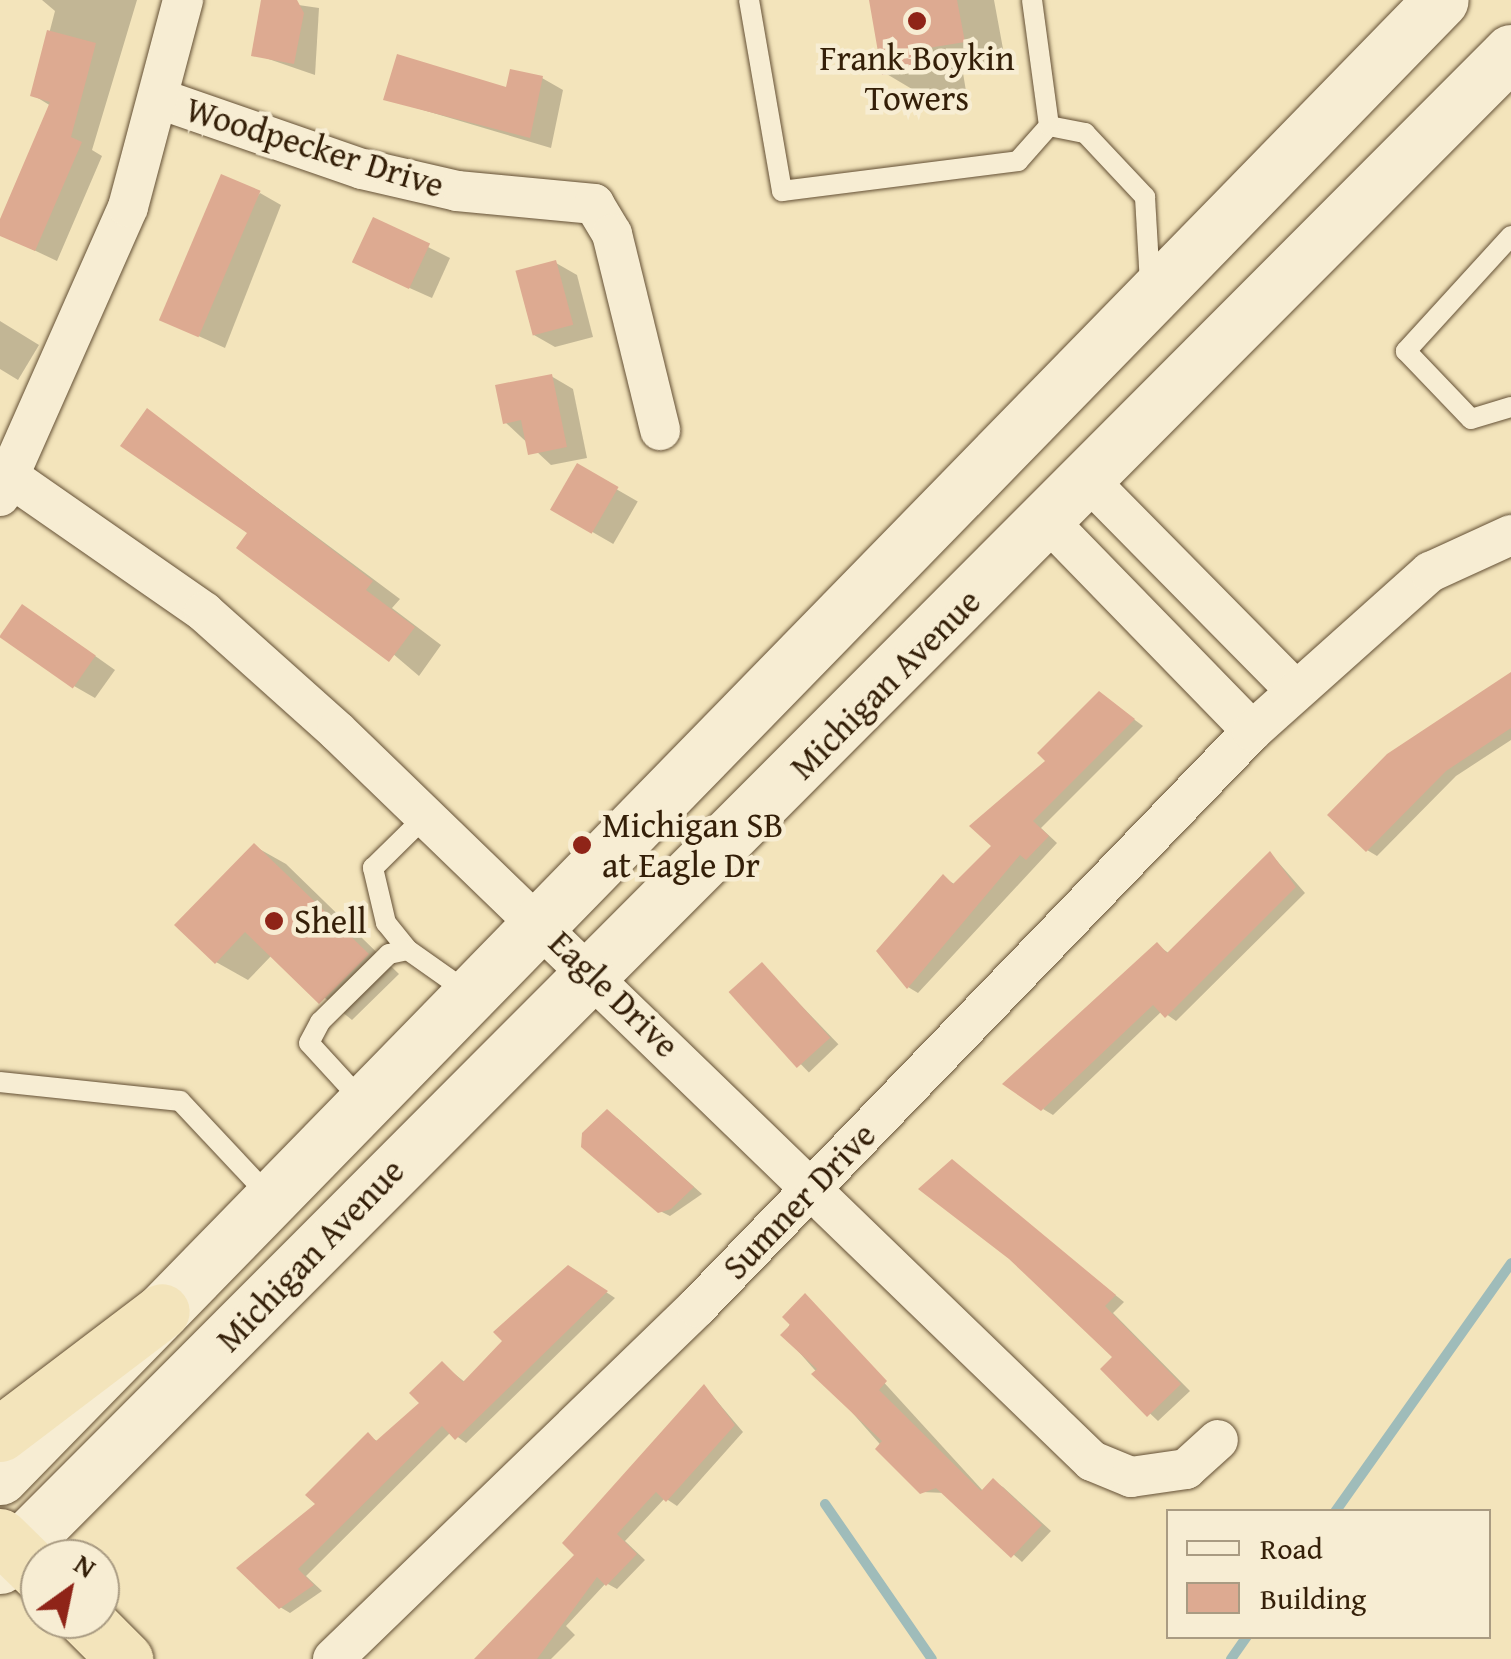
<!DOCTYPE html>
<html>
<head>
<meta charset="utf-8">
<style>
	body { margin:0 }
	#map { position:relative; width:1511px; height:1659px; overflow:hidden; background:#f3e4bb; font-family:"Gentium Book Plus",serif }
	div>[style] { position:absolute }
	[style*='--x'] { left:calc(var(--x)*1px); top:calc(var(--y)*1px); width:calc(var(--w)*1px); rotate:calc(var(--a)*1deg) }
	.shadow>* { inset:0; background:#0003; transform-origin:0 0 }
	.stream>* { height:10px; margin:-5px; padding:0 5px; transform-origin:5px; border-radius:5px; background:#9fbcba }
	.building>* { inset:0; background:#ddaa91; transform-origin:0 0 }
	.roads { filter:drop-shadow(0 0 2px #645035) drop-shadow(0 0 2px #645035) }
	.service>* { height:20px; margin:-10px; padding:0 10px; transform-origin:10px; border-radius:10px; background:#f7edd3 }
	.minor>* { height:40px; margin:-20px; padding:0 20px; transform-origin:20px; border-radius:20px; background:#f7edd3 }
	.secondary>* { height:55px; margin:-27.5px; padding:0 27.5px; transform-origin:27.5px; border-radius:27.5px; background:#f7edd3 }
	.motorway>* { height:55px; margin:-27.5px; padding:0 27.5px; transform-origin:27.5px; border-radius:27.5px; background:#f3e4bb }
	.dots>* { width:28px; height:28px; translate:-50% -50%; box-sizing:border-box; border:5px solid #f7edd3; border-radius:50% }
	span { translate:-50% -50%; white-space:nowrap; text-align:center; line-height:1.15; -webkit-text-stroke:9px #f7edd3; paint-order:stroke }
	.poi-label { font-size:35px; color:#341f08 }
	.left { translate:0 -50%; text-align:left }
	.street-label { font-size:35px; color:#341f08 }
	.legend { position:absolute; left:1166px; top:1509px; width:325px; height:130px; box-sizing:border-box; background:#f7edd3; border:2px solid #a99b82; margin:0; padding:12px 18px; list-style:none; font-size:30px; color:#341f08 }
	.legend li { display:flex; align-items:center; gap:20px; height:50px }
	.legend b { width:50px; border:2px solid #a99b82 }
	.north { position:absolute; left:20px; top:1539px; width:100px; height:100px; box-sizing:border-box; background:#f7edd3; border:2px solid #a99b82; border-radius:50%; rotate:33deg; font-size:28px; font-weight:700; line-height:40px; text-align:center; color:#341f08 }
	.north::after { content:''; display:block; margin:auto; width:35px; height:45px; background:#8f2418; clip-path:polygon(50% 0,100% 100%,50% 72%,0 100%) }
</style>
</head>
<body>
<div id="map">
	<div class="shadow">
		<i style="clip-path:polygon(42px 0,137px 0,92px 150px,102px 156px,57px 261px,0 234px,51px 106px,33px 95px,55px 11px)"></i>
		<i style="clip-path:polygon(264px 0,319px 8px,315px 75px,254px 54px)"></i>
		<i style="clip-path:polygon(872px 0,994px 0,1006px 65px,963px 73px,966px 91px,927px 98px,885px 73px)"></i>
		<i style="clip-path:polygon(542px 78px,563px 90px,551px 148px,386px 99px,508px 91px)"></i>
		<i style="clip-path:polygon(260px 193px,281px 205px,225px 348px,161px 319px)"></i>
		<i style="clip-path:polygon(374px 220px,450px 258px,432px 298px,376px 273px)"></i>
		<i style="clip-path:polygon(556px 263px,577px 275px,593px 337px,555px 347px,534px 335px)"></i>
		<i style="clip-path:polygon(0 321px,39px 345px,18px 380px,0 369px)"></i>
		<i style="clip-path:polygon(551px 376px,573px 389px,587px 458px,551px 465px,505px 422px)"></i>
		<i style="clip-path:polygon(148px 411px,400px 599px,392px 608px,441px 645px,419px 676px,251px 533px)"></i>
		<i style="left:578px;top:467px;width:69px;height:49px;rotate:30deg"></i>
		<i style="clip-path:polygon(43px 619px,115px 670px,95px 698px,74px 686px)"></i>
		<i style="clip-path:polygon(1511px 675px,1511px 740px,1456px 776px,1377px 856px,1367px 850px)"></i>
		<i style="clip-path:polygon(1100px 694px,1143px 726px,1041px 828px,1057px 843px,918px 993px,908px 987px,879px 952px,944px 878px,956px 885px,995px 846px)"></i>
		<i style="clip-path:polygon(254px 846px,286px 864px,399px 974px,352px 1020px,272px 955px,248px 980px,216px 962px)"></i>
		<i style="clip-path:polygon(1271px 854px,1305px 893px,1176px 1021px,1162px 1011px,1053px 1115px,1043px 1109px,1157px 945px,1170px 954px)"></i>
		<i style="left:762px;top:965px;width:110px;height:41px;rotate:46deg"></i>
		<i style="clip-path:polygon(617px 1118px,702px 1194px,670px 1216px,660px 1211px)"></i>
		<i style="clip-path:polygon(952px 1162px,1124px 1302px,1113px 1313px,1190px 1391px,1158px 1421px,1103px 1369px,1115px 1357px,1011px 1257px,921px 1189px)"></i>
		<i style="clip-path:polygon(579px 1274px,615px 1298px,466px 1443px,451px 1432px,306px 1576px,322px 1591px,290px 1613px,280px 1607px,318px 1504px,368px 1436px,379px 1442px,423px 1403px,442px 1364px,466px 1383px)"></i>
		<i style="clip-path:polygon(805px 1296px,984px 1492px,994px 1482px,1003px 1487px,1051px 1531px,1022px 1562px,945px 1493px,922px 1492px,784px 1335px)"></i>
		<i style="clip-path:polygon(705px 1387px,743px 1432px,677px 1506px,665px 1498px,625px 1541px,645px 1560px,617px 1589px,606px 1583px,566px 1626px,575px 1635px,551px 1659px,477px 1659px,577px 1554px)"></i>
	</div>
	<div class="stream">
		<i style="--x:825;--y:1504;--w:188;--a:55.4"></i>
		<i style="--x:1335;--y:1512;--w:305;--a:-54.7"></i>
		<i style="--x:1231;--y:1659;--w:28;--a:-55"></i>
	</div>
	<div class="building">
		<i style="clip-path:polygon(261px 0,297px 0,304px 13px,294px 64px,251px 56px)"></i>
		<i style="clip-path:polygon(869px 0,957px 0,965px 42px,922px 49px,925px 68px,882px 75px)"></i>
		<i style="clip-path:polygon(47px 30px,96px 43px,71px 137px,82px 142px,35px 251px,0 236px,0 219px,50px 102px,30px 96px)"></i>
		<i style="clip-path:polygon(397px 54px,506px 87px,510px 69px,543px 76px,530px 138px,383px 100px)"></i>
		<i style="left:221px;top:174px;width:43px;height:159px;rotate:23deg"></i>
		<i style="left:373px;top:217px;width:63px;height:50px;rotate:25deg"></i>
		<i style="left:556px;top:260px;width:67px;height:42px;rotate:75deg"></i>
		<i style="clip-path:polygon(552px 374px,567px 447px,528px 455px,521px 420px,503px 424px,495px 385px)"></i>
		<i style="clip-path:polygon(147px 408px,373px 581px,366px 590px,415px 627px,389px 662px,236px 548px,247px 533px,120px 446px)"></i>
		<i style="left:577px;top:463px;width:48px;height:54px;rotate:30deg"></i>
		<i style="left:22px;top:604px;width:90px;height:40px;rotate:35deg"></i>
		<i style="clip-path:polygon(1511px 672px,1511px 728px,1446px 771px,1366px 852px,1327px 815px,1387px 754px)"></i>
		<i style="clip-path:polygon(1099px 691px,1135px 719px,1033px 821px,1049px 836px,1026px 860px,1020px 855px,907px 989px,876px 951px,943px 874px,953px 884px,991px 846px,969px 826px,1045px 761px,1037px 753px)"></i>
		<i style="clip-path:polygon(254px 843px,369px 954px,319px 1004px,245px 932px,215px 964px,174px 925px)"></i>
		<i style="clip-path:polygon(1270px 851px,1296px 887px,1165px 1018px,1153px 1005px,1041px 1111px,1002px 1084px,1157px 942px,1167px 953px)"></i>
		<i style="left:762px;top:962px;width:102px;height:45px;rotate:48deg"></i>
		<i style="clip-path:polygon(607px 1109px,694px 1187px,671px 1209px,658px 1213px,581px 1147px,582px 1133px)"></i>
		<i style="clip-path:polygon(952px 1159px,1116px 1295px,1105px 1306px,1181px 1384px,1147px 1417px,1100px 1369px,1112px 1357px,1009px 1259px,918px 1189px)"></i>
		<i style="clip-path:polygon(568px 1265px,608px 1291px,455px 1440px,442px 1426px,298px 1569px,314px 1585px,279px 1609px,236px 1568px,315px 1504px,305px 1495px,368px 1432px,376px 1441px,419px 1403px,409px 1393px,442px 1361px,463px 1382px,502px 1341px,493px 1332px)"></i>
		<i style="clip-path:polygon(805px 1293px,887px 1381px,879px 1390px,981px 1491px,993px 1478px,1042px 1525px,1011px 1558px,936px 1488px,920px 1494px,875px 1449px,882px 1441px,811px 1374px,817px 1369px,780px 1335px,790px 1325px,782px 1317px)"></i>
		<i style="clip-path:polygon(704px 1384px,735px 1425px,666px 1502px,656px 1492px,617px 1534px,637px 1554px,606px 1586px,597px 1577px,537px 1659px,474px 1659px,574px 1555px,562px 1543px)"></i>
	</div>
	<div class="roads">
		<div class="service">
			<i style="--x:749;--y:0;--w:194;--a:80.2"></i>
			<i style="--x:782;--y:191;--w:238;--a:-7.2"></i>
			<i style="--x:1018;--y:161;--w:47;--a:-48.5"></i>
			<i style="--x:1049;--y:126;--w:37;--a:11"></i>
			<i style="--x:1085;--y:133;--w:88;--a:46.8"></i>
			<i style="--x:1145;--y:197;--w:86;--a:86.7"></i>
			<i style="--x:1032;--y:0;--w:127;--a:82.3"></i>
			<i style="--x:1511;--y:236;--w:156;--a:132.4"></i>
			<i style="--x:1406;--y:351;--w:94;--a:46.3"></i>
			<i style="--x:1471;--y:419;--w:42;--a:-16.7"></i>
			<i style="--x:408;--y:950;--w:35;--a:-129"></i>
			<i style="--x:386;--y:923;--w:57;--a:-103.3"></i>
			<i style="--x:373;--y:868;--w:76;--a:-44.5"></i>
			<i style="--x:0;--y:1082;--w:181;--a:6"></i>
			<i style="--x:180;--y:1101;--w:133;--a:46.8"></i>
			<i style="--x:364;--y:1103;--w:81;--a:-132.5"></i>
			<i style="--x:309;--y:1043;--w:24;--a:-62"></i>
			<i style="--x:320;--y:1022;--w:97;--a:-44.6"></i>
			<i style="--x:389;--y:954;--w:19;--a:-12"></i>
			<i style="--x:408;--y:950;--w:75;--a:35.2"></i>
		</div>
		<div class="minor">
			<i style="--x:160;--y:99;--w:214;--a:19.1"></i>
			<i style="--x:362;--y:169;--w:98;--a:13"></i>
			<i style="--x:457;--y:191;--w:138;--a:5.4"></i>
			<i style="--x:594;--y:204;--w:35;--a:59"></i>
			<i style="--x:612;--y:234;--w:202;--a:76.2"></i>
			<i style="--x:0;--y:470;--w:249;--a:34.8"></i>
			<i style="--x:204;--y:612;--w:178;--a:41.8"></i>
			<i style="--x:337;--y:731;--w:1050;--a:44.04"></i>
			<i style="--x:1092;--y:1461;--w:42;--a:22.3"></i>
			<i style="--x:1131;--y:1477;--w:56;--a:-8.3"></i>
			<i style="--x:1186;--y:1469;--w:43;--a:-42.2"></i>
			<i style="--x:1089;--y:481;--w:295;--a:45.4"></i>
			<i style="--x:0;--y:496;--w:316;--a:-66.1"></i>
			<i style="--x:128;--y:207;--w:214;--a:-75.1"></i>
			<i style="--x:1048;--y:521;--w:293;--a:45.8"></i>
			<i style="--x:333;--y:1659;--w:506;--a:-44.04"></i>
			<i style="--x:697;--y:1307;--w:800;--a:-46.06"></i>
			<i style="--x:1252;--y:731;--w:239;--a:-41.8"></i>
			<i style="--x:1430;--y:572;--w:89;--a:-24.6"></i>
		</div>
		<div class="secondary">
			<i style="--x:0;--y:1477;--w:2063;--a:-45.71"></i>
			<i style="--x:0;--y:1566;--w:2139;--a:-45.06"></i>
		</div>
		<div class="motorway">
			<i style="--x:0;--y:1434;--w:203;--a:-37.2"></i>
			<i style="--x:0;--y:1536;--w:56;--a:44.3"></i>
			<i style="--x:85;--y:1619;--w:57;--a:45"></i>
		</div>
	</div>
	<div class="dots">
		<i style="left:917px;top:21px;background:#8f2418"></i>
		<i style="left:582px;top:845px;background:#8f2418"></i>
		<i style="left:274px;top:921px;background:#8f2418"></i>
	</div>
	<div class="poi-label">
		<span style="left:917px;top:78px">Frank Boykin<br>Towers</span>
		<span class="left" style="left:602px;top:845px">Michigan SB<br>at Eagle Dr</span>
		<span class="left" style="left:294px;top:921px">Shell</span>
	</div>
	<div class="street-label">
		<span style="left:315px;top:147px;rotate:17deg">Woodpecker Drive</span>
		<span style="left:885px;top:684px;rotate:-45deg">Michigan Avenue</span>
		<span style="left:614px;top:994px;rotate:44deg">Eagle Drive</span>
		<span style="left:799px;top:1201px;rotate:-46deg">Sumner Drive</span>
		<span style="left:310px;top:1255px;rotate:-46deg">Michigan Avenue</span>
	</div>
	<ul class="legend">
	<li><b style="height:12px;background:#f7edd3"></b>Road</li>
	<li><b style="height:28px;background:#ddaa91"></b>Building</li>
	</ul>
	<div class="north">N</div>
</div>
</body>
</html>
